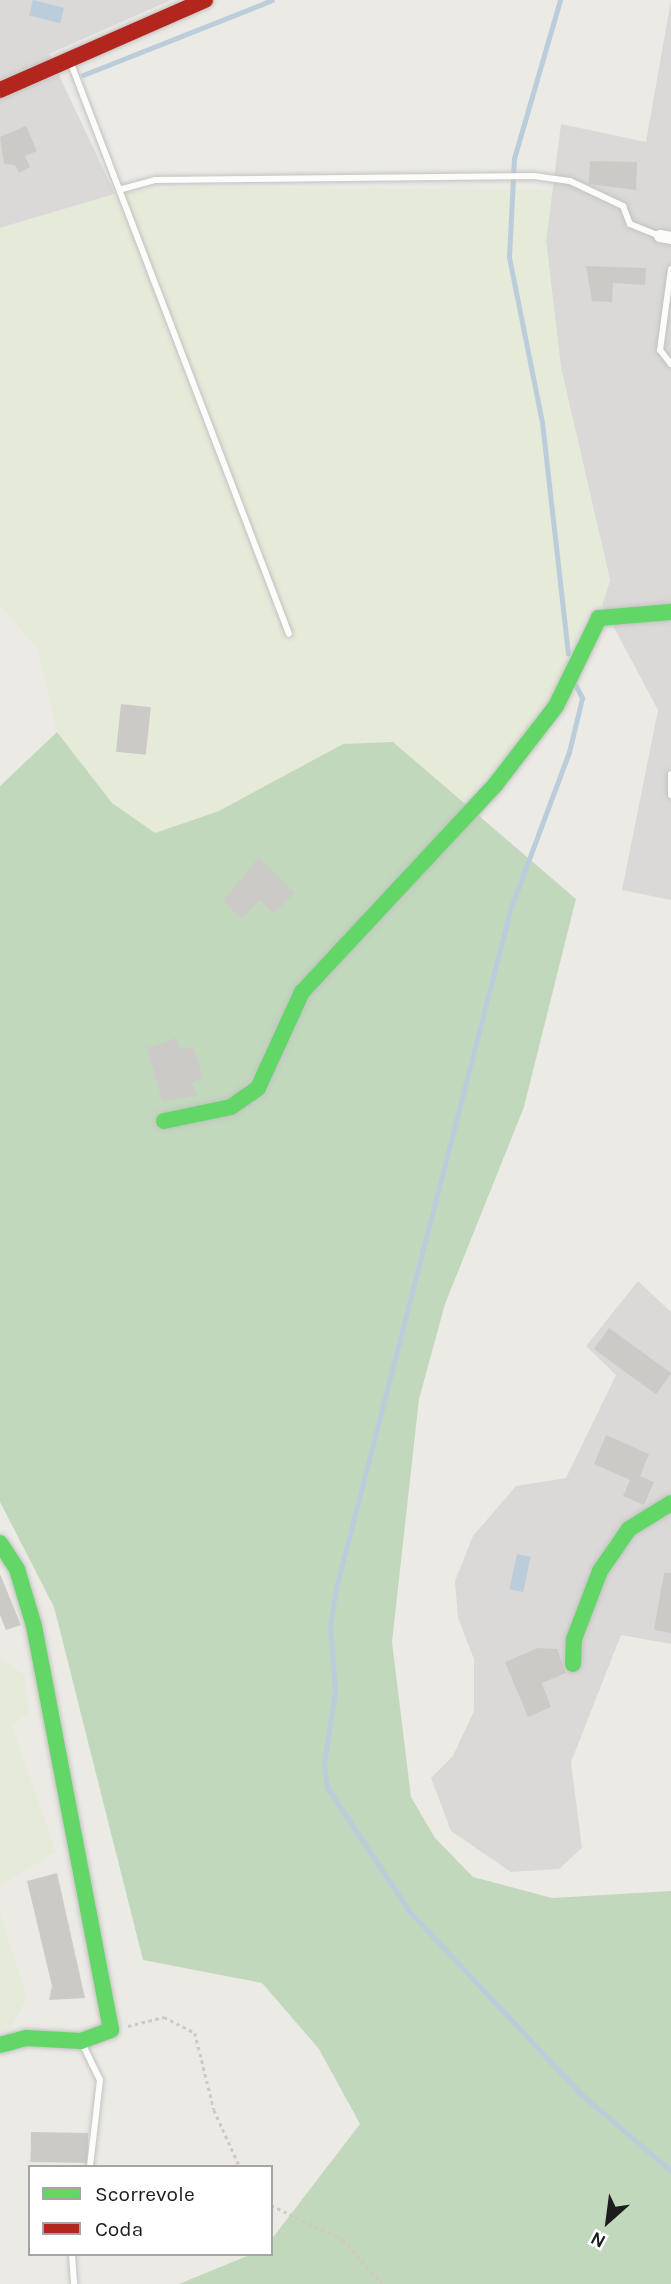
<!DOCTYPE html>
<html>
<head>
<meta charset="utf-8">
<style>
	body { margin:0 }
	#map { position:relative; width:671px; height:2284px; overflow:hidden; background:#ebeae5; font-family:Karla,sans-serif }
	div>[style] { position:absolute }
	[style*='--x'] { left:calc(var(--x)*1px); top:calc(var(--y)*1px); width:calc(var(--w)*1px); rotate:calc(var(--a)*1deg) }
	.residential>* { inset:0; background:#dad9d7 }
	.farmland>* { inset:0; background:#e6ead9 }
	.forest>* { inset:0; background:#c1d8bc }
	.water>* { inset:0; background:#bbcddb; transform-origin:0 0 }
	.stream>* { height:5px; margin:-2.5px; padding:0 2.5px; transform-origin:2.5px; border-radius:2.5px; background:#bbcddb }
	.building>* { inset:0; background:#cccac6; transform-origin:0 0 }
	.path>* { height:2.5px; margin-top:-1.25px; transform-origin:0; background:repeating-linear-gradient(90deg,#d1c8c3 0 3.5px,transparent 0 7px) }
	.roads { filter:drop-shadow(0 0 2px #c2c2c0) drop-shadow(0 0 2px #c2c2c0) }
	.lane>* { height:6px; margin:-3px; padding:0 3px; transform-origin:3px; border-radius:3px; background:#fcfcfb }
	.street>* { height:12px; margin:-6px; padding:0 6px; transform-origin:6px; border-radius:6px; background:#fcfcfb }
	.fast>* { height:16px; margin:-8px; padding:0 8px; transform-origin:8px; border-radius:8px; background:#63d668 }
	.jam>* { height:16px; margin:-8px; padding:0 8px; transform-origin:8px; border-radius:8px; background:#b3261e }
	span { translate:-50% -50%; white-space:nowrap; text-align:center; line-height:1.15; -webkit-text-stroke:5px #fff; paint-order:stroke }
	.legend { position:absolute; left:28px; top:2165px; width:245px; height:91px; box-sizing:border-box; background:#fff; border:2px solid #a5a5a5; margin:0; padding:9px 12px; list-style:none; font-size:21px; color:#1d1d1d }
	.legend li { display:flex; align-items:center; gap:14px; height:35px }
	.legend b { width:35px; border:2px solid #a5a5a5 }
	.north { position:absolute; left:573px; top:2186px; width:70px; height:70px; -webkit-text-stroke:5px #fff; paint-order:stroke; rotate:208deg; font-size:19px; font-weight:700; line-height:28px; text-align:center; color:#1d1d1d }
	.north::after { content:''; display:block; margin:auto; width:24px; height:32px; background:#1d1d1d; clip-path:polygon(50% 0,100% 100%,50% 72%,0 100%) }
</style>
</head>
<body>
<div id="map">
	<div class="residential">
		<i style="clip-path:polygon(0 0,171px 0,49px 54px,115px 194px,0 228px)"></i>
		<i style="clip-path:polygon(671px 0,671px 900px,622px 890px,658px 710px,602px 605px,610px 580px,561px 368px,546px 241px,561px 124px,646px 142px)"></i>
		<i style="clip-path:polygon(638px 1281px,671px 1312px,671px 1644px,621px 1635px,571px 1762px,582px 1848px,559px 1869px,511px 1872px,451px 1831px,431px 1778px,453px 1756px,474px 1711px,474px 1659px,458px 1618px,455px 1581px,473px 1536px,516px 1486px,566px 1478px,616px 1375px,586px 1346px)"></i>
	</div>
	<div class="farmland">
		<i style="clip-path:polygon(182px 187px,552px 190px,546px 241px,561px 368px,610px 581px,602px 605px,589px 607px,562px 677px,521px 738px,463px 802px,393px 742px,343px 744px,219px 811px,155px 833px,112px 803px,57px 732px,38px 649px,0 605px,0 228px,115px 194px)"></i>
		<i style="clip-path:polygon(0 1658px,24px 1675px,29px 1713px,11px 1724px,56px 1852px,0 1885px)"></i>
		<i style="clip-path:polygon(0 1914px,27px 1997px,11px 2028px,0 2032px)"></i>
	</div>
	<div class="forest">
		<i style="clip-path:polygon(57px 732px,112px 803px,155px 833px,219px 811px,343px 744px,393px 742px,576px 899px,524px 1107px,445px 1304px,419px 1399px,392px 1642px,411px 1797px,435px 1838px,473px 1877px,552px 1898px,671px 1891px,671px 2284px,179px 2284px,252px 2254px,271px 2254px,271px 2240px,360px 2124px,319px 2049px,262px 1983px,143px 1960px,54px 1607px,0 1502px,0 786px)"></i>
	</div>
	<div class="water">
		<i style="left:33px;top:0;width:32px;height:16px;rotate:14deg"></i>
		<i style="left:517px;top:1554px;width:14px;height:36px;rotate:12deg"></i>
	</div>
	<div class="stream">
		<i style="--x:560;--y:0;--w:165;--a:106.2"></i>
		<i style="--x:514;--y:158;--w:99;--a:92.9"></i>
		<i style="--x:509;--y:257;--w:168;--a:78.7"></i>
		<i style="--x:542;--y:422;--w:233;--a:83.6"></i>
		<i style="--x:83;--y:75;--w:203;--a:-21.6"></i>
		<i style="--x:575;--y:684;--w:16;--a:63"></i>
		<i style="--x:582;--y:698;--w:56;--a:103.5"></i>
		<i style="--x:569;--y:752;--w:165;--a:110.5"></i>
		<i style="--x:511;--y:907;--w:703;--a:104.41"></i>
		<i style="--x:336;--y:1588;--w:39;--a:99"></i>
		<i style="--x:330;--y:1627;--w:64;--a:85.5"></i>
		<i style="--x:335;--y:1691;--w:73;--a:98.7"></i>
		<i style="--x:324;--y:1763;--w:24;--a:83"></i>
		<i style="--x:327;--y:1787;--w:149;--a:56.5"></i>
		<i style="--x:409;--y:1911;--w:251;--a:46.8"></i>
		<i style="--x:581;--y:2094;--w:118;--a:40.5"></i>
	</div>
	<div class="building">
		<i style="clip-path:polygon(26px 126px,37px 151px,25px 156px,30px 167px,19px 173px,15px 165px,4px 164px,0 137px)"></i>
		<i style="clip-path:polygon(590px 161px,637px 162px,636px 190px,589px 184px)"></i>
		<i style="clip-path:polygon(586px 266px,646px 268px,645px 285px,613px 283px,612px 302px,592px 301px)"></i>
		<i style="left:121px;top:704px;width:30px;height:48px;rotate:6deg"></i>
		<i style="clip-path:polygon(259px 857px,295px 893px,274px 914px,260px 900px,241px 919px,223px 901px)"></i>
		<i style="clip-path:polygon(176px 1038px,180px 1049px,193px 1047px,203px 1077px,192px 1083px,197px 1096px,162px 1101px,147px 1048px)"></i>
		<i style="left:609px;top:1328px;width:77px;height:26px;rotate:36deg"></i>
		<i style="clip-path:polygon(606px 1435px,649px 1454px,640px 1476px,654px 1482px,644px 1505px,623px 1496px,630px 1480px,594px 1464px)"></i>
		<i style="clip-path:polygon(664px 1573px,671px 1573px,671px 1633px,654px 1630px)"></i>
		<i style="clip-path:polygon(0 1574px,21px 1625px,6px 1630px,0 1615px)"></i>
		<i style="clip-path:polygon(538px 1648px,557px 1649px,566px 1673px,542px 1683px,551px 1707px,528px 1717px,505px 1662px)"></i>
		<i style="clip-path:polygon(57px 1873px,85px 1998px,49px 2000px,52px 1986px,27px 1881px)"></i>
		<i style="left:31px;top:2132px;width:57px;height:30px;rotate:1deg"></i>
	</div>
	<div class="path">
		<i style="--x:128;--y:2026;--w:37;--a:-14"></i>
		<i style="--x:164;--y:2017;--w:35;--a:27"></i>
		<i style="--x:195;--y:2033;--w:79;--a:76.1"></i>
		<i style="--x:214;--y:2110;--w:63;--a:65.5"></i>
		<i style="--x:271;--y:2205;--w:80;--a:25.9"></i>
		<i style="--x:343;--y:2240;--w:59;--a:47.7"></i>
	</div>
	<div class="roads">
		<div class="lane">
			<i style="--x:70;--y:61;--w:613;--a:69.08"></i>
			<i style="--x:122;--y:189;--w:34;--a:-15"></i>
			<i style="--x:155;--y:180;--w:379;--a:-0.6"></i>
			<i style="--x:534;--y:176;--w:36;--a:8"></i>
			<i style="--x:570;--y:181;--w:59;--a:25.3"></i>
			<i style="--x:623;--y:206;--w:19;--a:69"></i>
			<i style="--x:630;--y:224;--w:32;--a:22"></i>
			<i style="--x:671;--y:269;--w:82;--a:97.7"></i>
			<i style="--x:660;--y:350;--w:18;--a:52"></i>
			<i style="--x:671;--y:774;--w:21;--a:90"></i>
			<i style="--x:82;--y:2043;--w:41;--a:64.1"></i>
			<i style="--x:100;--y:2080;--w:88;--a:96.6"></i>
			<i style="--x:72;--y:2254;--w:30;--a:86"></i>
		</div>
		<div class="street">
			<i style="--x:660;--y:236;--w:11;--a:10"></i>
		</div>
		<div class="fast">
			<i style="--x:164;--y:1121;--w:68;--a:-11.8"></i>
			<i style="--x:231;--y:1107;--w:33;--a:-35"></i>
			<i style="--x:258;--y:1088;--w:106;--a:-65.4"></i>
			<i style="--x:302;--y:992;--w:283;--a:-47"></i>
			<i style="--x:495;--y:785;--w:100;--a:-52.3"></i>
			<i style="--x:556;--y:706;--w:98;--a:-64"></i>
			<i style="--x:599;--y:618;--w:72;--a:-4.8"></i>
			<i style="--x:0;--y:1543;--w:31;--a:57"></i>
			<i style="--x:17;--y:1569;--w:59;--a:73.4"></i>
			<i style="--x:34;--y:1626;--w:411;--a:79.2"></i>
			<i style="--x:111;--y:2030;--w:32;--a:160"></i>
			<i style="--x:81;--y:2041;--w:55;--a:-176.9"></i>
			<i style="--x:26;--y:2038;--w:27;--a:165"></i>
			<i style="--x:573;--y:1664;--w:25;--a:-88"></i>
			<i style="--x:574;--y:1639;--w:73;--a:-69.1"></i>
			<i style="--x:600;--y:1571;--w:51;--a:-55.4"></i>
			<i style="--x:629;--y:1529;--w:49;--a:-31.8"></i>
		</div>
		<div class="jam">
			<i style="--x:0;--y:90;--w:224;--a:-23.7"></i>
		</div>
	</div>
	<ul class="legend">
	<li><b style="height:9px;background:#63d668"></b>Scorrevole</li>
	<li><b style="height:9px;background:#b3261e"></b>Coda</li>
	</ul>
	<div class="north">N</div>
</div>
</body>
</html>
